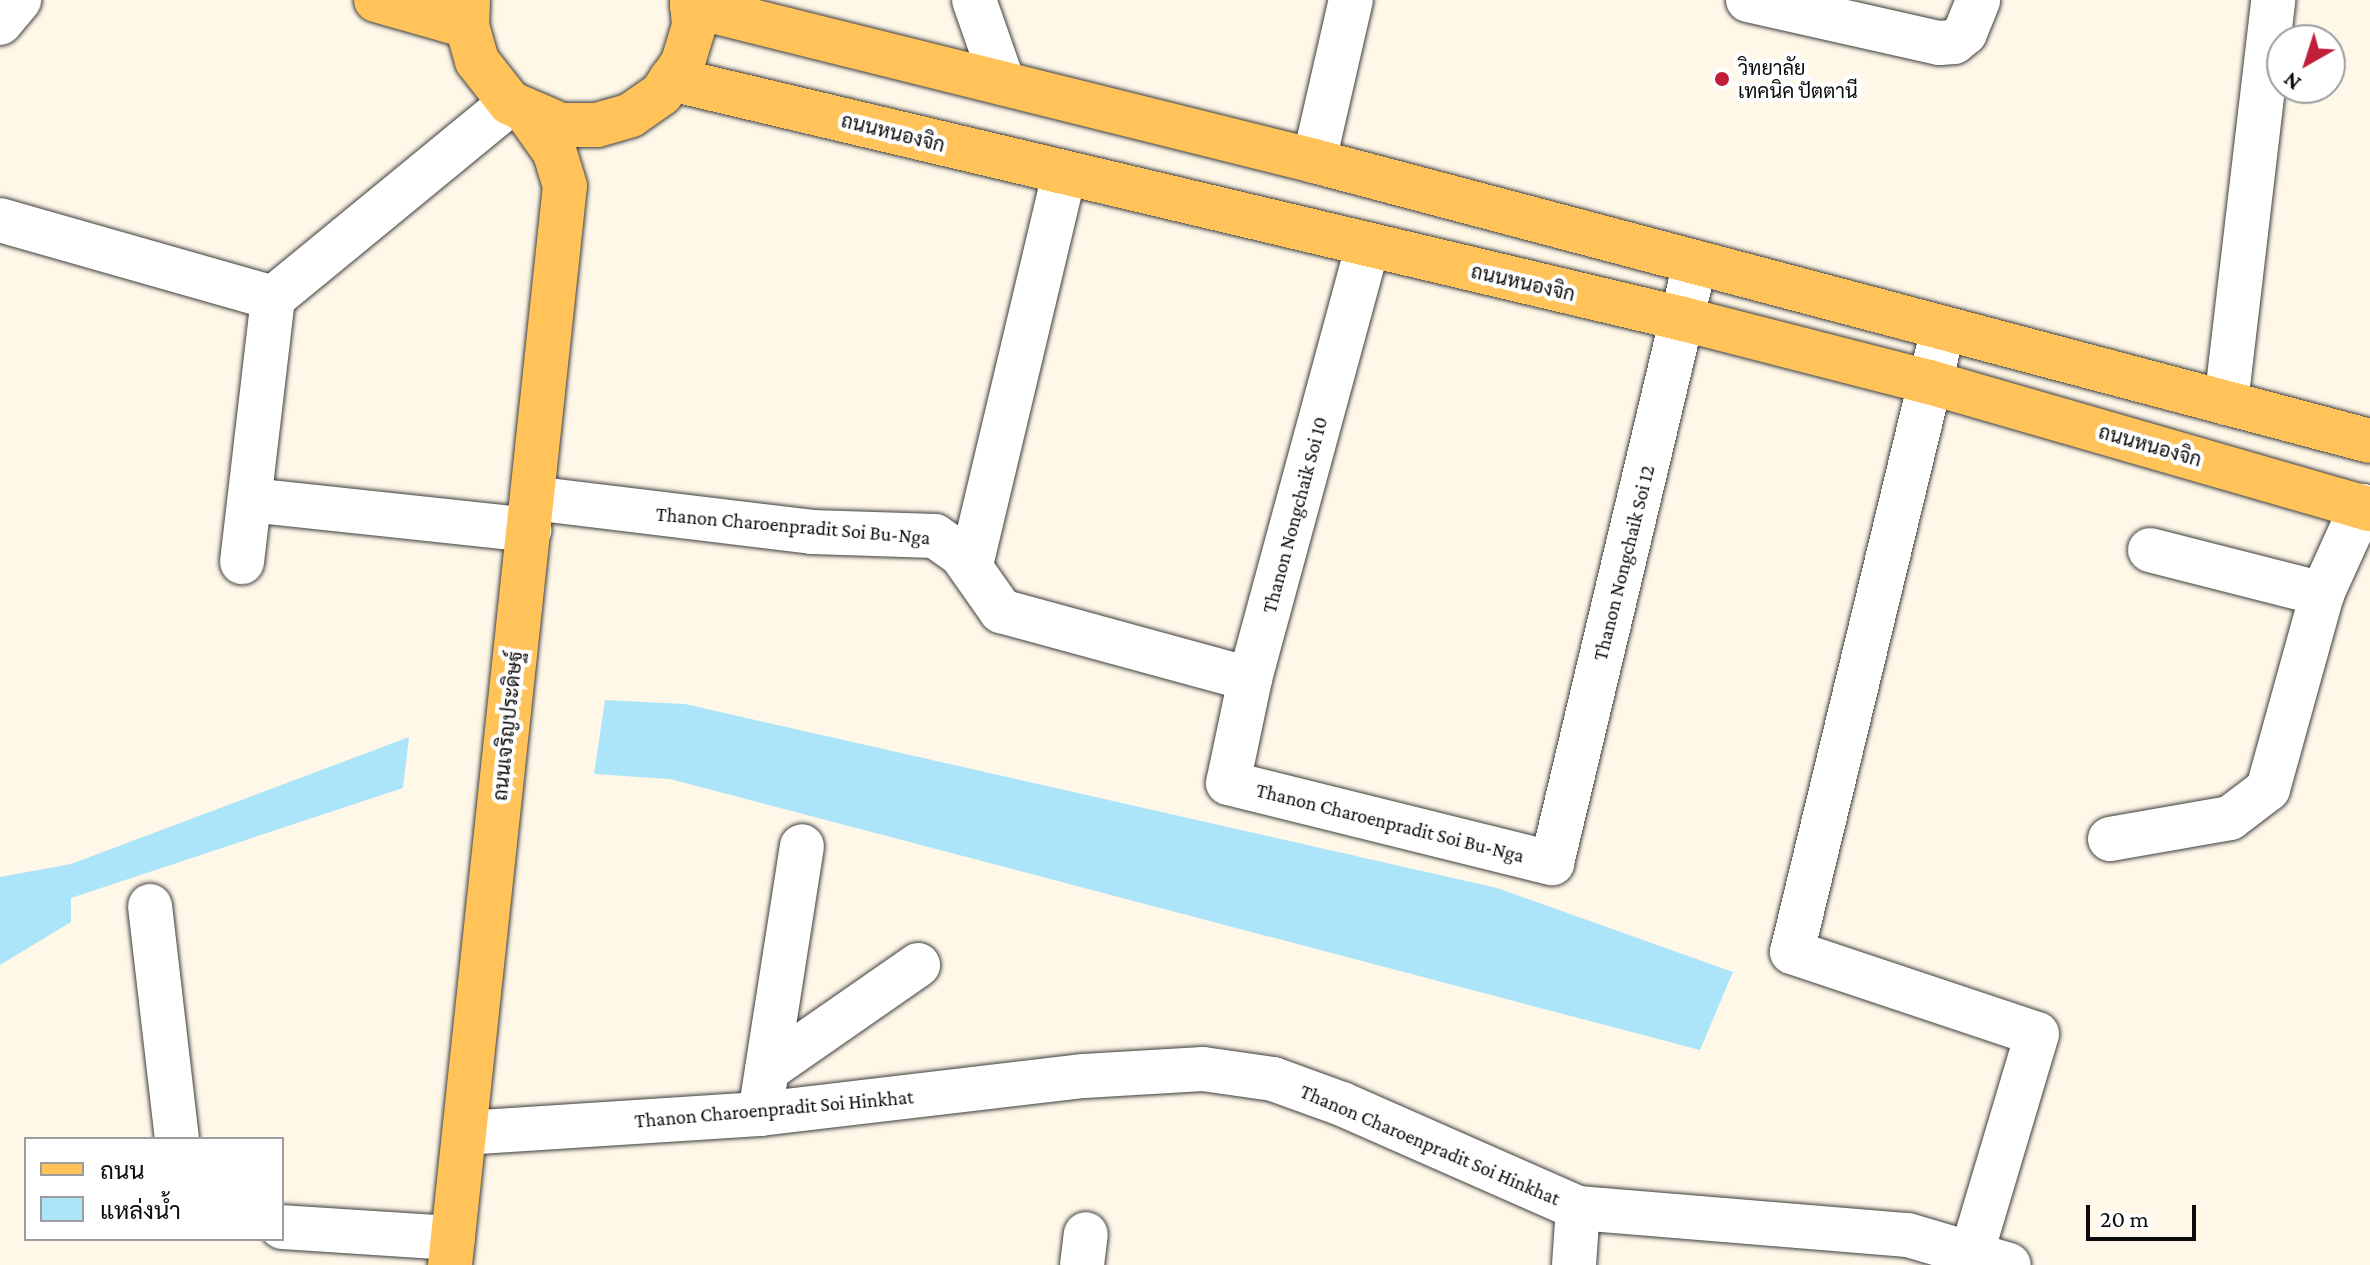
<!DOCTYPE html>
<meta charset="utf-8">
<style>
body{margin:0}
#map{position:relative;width:2370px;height:1265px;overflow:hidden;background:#fff8e9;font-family:"Crimson Pro",Sarabun,serif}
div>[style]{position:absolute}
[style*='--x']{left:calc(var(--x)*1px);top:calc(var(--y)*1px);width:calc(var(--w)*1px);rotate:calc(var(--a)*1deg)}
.water>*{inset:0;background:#ace5f9}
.roads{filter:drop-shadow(0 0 2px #3e3e3e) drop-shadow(0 0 2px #3e3e3e)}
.minor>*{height:44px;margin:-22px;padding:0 22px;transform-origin:22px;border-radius:22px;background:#fff}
.major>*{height:44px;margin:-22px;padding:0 22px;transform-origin:22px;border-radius:22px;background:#ffc35a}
.dots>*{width:22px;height:22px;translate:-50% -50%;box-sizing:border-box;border:4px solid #fff;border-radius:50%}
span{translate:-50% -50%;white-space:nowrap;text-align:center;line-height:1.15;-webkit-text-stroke:8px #fff;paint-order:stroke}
.poi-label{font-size:20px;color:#0b0b0b}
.left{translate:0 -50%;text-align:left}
.street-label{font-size:20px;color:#0b0b0b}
.legend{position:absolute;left:24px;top:1137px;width:260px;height:104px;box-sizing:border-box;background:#fff;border:2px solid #9d9d9d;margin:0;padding:10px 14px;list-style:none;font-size:24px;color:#0b0b0b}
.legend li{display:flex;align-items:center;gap:16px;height:40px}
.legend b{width:40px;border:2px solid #9d9d9d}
.north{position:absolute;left:2266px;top:24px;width:80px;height:80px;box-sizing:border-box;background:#fff;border:2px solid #9d9d9d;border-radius:50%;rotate:219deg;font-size:22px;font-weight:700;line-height:32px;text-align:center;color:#0b0b0b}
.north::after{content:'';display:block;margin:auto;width:28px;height:36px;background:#c01e39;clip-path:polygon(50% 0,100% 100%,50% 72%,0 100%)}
.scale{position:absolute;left:2086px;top:1205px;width:110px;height:36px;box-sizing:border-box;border:4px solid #0b0b0b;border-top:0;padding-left:10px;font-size:24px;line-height:28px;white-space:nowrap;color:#0b0b0b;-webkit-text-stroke:6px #fff;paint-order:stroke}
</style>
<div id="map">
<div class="water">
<i style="clip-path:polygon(605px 700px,685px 704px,1497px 888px,1733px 972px,1700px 1050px,670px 779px,594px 774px)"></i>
<i style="clip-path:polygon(409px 737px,403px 788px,71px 898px,71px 922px,0 965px,0 877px,71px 864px)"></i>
</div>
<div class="roads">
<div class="minor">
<i style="--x:974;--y:0;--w:88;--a:70.7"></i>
<i style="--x:1748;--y:0;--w:196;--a:12.7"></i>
<i style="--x:1939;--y:43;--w:15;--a:-4"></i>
<i style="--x:1954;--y:42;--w:14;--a:-39"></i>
<i style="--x:1965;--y:33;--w:35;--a:-68"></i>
<i style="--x:0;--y:23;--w:30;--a:-50"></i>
<i style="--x:1314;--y:161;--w:165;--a:-77.1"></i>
<i style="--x:0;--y:220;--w:284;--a:15.9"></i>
<i style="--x:273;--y:298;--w:266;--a:96.7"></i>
<i style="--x:1367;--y:248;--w:447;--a:105.2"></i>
<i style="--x:1250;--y:679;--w:106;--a:101.9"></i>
<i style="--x:1228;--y:783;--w:334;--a:13.9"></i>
<i style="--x:1552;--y:863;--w:617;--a:-76.59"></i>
<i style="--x:273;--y:298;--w:307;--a:-39.4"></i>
<i style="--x:1943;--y:329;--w:641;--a:103.62"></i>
<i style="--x:1792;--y:952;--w:258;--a:18.5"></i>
<i style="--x:2037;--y:1034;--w:227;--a:106.6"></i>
<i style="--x:2226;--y:403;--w:406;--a:-83.3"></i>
<i style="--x:532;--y:498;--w:282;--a:6.9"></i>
<i style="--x:812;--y:532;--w:123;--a:1.9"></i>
<i style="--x:935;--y:536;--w:32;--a:35"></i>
<i style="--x:961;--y:554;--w:70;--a:54.9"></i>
<i style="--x:1001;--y:611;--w:258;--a:15.3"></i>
<i style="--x:250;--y:500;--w:281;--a:6.1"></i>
<i style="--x:2150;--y:550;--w:178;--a:14.3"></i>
<i style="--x:971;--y:565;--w:401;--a:-76.6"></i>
<i style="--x:2110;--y:839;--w:122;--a:-9.9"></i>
<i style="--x:2230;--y:818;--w:48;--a:-37.3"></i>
<i style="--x:2268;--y:789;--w:202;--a:-74.5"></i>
<i style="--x:2322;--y:594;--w:97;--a:-65.6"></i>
<i style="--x:150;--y:906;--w:235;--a:83.4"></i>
<i style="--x:767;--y:1070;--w:184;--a:-34.8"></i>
<i style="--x:760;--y:1114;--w:271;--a:-81.1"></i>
<i style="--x:465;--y:1133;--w:296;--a:-3.7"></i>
<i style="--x:760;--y:1114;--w:326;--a:-6.7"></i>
<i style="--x:1084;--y:1076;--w:119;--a:-3.4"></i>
<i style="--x:1203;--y:1069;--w:71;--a:8.1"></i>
<i style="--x:1273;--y:1079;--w:73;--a:19.9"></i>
<i style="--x:1342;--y:1104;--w:258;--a:23.8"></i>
<i style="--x:1578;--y:1208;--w:331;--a:4.7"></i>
<i style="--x:1908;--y:1235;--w:105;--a:16.5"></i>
<i style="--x:282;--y:1227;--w:171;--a:3.7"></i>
<i style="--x:1082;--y:1265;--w:31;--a:-83"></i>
<i style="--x:1574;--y:1265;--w:57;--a:-86"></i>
</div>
<div class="major">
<i style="--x:376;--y:0;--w:95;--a:15.9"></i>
<i style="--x:468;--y:0;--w:26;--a:92"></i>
<i style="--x:467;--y:26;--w:36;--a:74"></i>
<i style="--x:477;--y:61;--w:53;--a:51.8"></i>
<i style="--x:510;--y:103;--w:56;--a:23.3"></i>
<i style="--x:561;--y:125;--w:36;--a:0"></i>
<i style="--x:597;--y:125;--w:35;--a:-16"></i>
<i style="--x:631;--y:115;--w:37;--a:-35"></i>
<i style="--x:661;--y:94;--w:39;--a:-55"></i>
<i style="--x:683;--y:62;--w:39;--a:-73"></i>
<i style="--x:694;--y:25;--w:25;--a:-95"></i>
<i style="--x:692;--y:6;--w:641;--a:13.99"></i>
<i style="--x:1314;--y:161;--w:1092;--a:14.85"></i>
<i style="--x:671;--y:79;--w:1040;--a:13.34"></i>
<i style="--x:1683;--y:319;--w:254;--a:14.4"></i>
<i style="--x:1929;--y:382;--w:459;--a:16.1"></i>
<i style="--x:450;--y:1265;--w:1085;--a:-83.92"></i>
<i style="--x:565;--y:186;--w:37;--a:-107"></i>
<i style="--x:554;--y:151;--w:47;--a:-125.4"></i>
</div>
</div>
<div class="dots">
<i style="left:1722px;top:79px;background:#c01e39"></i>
</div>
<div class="poi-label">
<span class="left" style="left:1738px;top:80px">วิทยาลัย<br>เทคนิค ปัตตานี</span>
</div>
<div class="street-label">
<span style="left:893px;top:133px;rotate:14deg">ถนนหนองจิก</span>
<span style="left:1523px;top:283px;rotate:13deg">ถนนหนองจิก</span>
<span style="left:2150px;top:446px;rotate:16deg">ถนนหนองจิก</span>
<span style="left:1295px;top:515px;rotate:-75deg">Thanon Nongchaik Soi 10</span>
<span style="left:793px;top:526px;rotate:5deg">Thanon Charoenpradit Soi Bu-Nga</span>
<span style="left:1624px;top:563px;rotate:-76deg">Thanon Nongchaik Soi 12</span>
<span style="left:508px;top:726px;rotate:-84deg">ถนนเจริญประดิษฐ์</span>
<span style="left:1390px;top:823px;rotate:14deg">Thanon Charoenpradit Soi Bu-Nga</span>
<span style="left:774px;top:1109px;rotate:-5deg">Thanon Charoenpradit Soi Hinkhat</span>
<span style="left:1430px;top:1145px;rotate:23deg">Thanon Charoenpradit Soi Hinkhat</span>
</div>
<ul class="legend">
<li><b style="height:10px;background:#ffc35a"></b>ถนน</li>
<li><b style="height:22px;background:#ace5f9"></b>แหล่งน้ำ</li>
</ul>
<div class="north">N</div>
<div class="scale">20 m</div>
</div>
